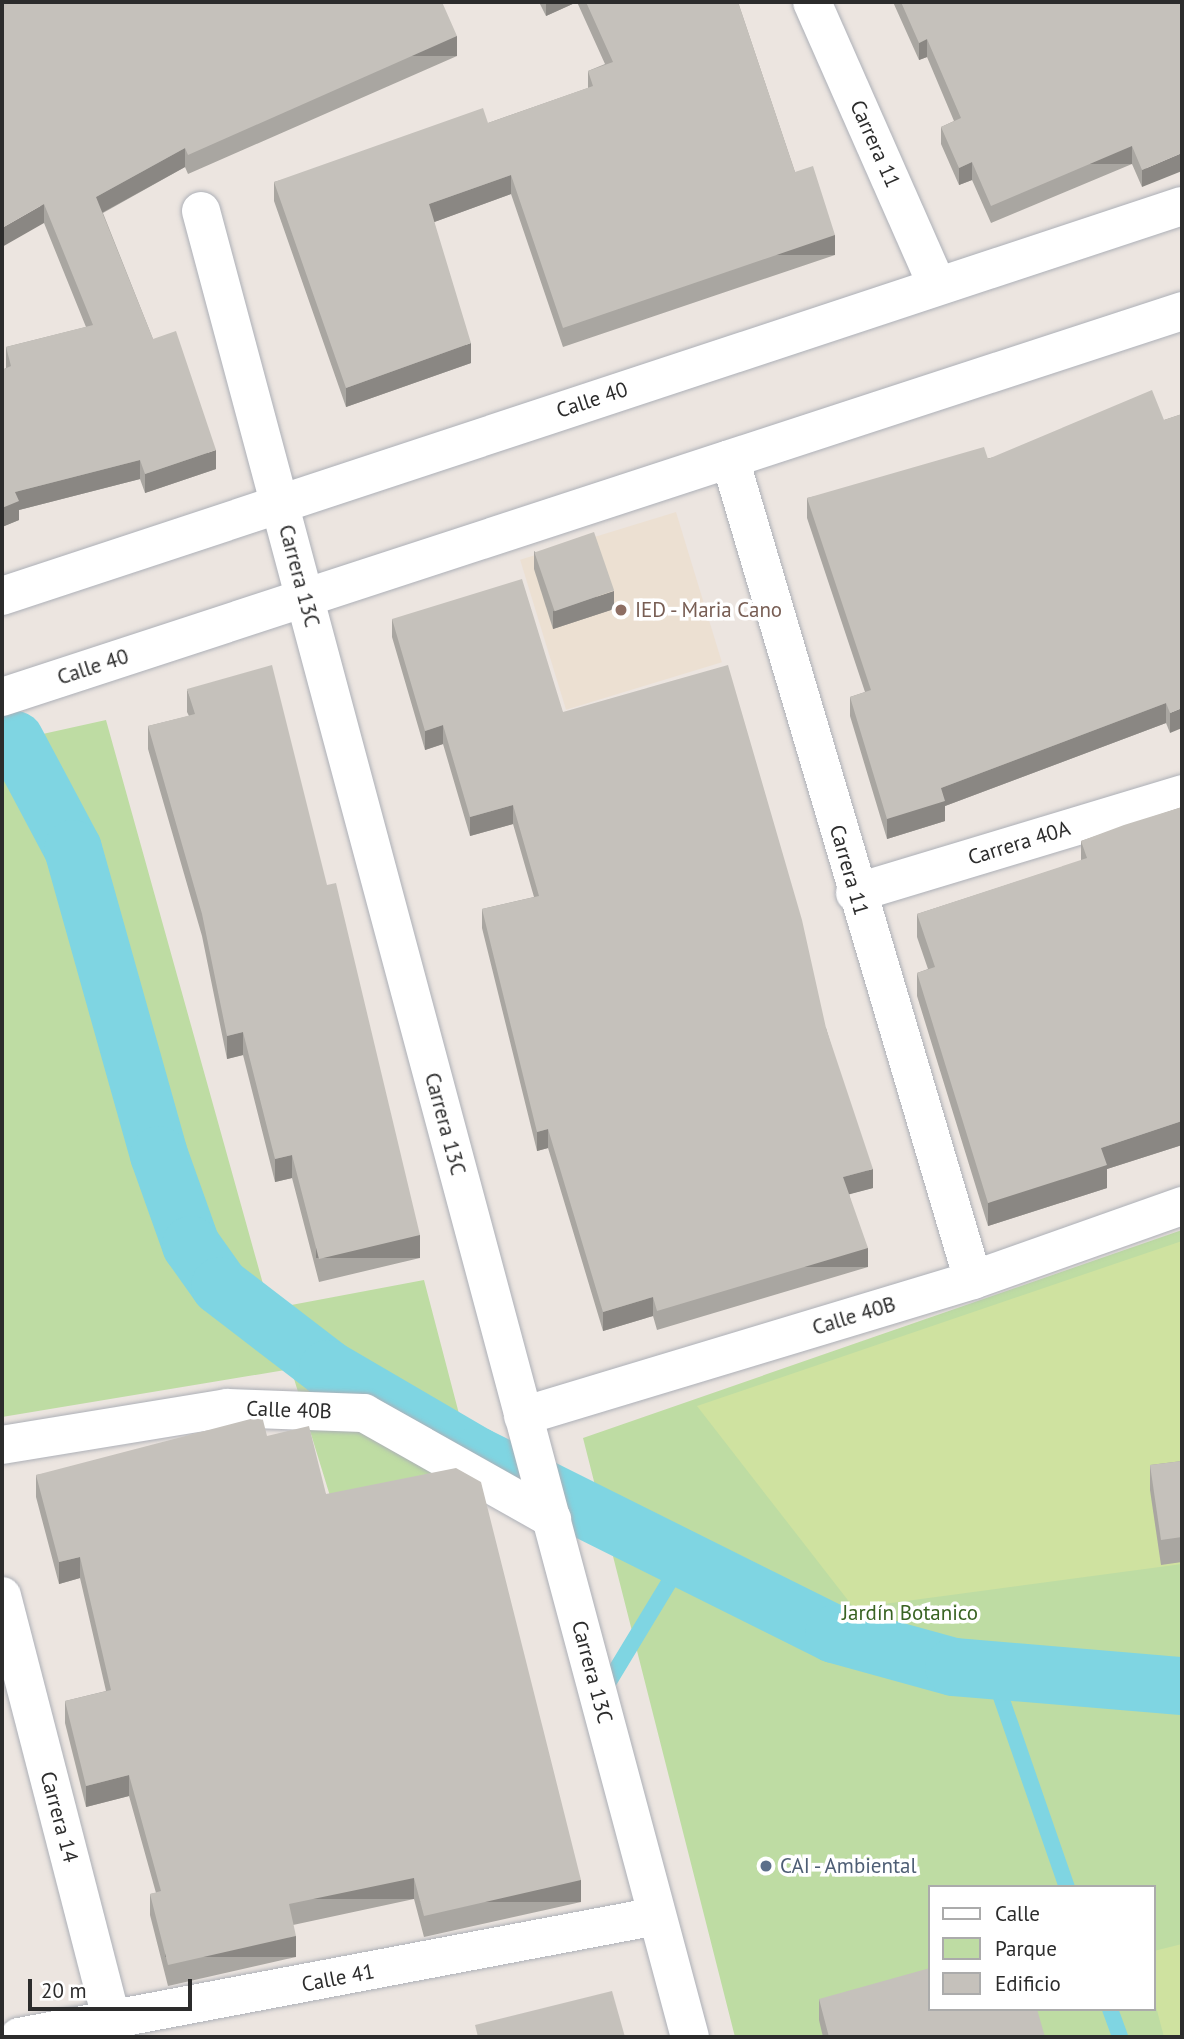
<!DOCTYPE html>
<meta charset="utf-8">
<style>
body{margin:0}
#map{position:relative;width:1184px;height:2039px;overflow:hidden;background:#ece5e0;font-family:"PT Sans",sans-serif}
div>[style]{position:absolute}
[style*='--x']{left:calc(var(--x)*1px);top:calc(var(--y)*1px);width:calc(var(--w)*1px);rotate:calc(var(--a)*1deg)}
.education>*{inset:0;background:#ece0d2;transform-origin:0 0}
.green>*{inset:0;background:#bedca3}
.pitch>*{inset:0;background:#cfe2a0}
.stream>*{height:16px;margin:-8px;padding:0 8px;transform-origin:8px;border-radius:8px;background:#7fd5e2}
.canal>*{height:58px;margin:-29px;padding:0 29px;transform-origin:29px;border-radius:29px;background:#7fd5e2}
.roads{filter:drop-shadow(0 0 2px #adb0b7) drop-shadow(0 0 2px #adb0b7)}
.pedestrian>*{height:38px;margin:-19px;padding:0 19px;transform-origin:19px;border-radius:19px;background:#fff}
.minor>*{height:38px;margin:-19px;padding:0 19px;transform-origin:19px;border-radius:19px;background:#fff}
.tertiary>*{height:38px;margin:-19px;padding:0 19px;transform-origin:19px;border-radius:19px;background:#fff}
.wall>*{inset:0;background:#a9a6a1}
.shaded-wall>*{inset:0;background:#8a8783;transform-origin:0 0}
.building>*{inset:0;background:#c5c1bb;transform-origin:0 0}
.dots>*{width:19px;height:19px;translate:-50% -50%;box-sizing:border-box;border:4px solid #fff;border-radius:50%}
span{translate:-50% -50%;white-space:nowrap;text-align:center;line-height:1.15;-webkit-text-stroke:7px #fff;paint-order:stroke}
.street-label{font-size:21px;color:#2c2c2c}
.education-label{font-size:21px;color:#785e54}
.left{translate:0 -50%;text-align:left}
.park-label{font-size:21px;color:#396323}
.service-label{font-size:21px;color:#4e5e75}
.frame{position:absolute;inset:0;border:4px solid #2c2c2c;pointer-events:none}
.legend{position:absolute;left:928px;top:1885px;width:228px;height:126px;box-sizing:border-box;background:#fff;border:2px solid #ababab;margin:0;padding:9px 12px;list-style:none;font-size:21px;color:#2c2c2c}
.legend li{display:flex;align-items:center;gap:14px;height:35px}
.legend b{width:35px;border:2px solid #ababab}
.scale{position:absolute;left:28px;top:1979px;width:164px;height:32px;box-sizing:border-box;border:4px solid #2c2c2c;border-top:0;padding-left:9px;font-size:21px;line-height:24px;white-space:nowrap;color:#2c2c2c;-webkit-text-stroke:5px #fff;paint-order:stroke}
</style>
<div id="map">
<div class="education">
<i style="left:676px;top:512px;width:157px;height:163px;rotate:73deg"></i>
</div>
<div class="green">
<i style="clip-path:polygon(106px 720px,270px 1309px,424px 1280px,475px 1475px,334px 1509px,291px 1369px,2px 1417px,2px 743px)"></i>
<i style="clip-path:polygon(evenodd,1182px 1230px,1182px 2037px,735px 2037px,583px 1438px,1182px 1230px,930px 1887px,1154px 1887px,1154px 2009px,930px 2009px,930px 1887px)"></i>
</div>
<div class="pitch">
<i style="clip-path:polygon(1182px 1241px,1182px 1564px,854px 1608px,697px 1406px)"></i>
<i style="clip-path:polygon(1182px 1944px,1182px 2037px,1164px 2037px,1154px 1999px,1154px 1951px)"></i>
</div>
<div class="stream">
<i style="--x:992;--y:1671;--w:229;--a:70.9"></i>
<i style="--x:602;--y:1693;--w:160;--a:-58.8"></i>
<i style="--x:1110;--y:2009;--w:30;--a:70"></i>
</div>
<div class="canal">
<i style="--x:15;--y:740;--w:123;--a:62"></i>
<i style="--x:73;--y:849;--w:318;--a:74.3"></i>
<i style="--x:159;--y:1155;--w:96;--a:70.4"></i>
<i style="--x:191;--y:1245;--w:50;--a:54.7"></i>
<i style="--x:220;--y:1286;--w:136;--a:37.5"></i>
<i style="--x:328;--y:1369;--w:173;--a:30.3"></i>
<i style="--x:477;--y:1456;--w:399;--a:26.5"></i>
<i style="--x:834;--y:1634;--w:124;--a:15.4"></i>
<i style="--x:954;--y:1667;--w:229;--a:4.8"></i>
</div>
<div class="roads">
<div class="pedestrian">
<i style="--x:227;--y:1408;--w:137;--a:2.1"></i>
<i style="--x:364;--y:1413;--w:216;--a:29.4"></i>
</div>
<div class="minor">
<i style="--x:812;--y:2;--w:309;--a:66.2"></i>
<i style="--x:201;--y:211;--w:1890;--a:75.01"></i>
<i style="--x:730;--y:459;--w:856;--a:73.51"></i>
<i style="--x:855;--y:893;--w:342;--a:-16.8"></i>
<i style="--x:523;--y:1416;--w:470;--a:-16.8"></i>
<i style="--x:973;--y:1280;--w:222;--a:-19.5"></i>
<i style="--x:2;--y:1445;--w:228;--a:-9.3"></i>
<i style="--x:19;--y:2037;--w:649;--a:-10.74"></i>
</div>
<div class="tertiary">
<i style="--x:2;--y:596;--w:1243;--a:-18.29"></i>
<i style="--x:2;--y:697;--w:1242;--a:-18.11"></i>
<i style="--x:2;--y:1596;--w:455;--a:75.5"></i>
</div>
</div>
<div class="wall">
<i style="clip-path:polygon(2px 2px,457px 56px,188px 174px,185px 167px,103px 213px,153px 339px,216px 469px,145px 493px,140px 479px,19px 510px,19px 520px,2px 527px,2px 370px,6px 368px,6px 347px,86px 327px,44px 223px)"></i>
<i style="clip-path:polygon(539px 2px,738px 2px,795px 172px,835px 255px,563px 347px,511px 194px,434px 222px,471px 363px,346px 407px,274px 201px,274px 182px,488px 123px,588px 88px,588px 71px,605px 64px,577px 2px,546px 16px)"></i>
<i style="clip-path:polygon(893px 2px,1182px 2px,1142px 187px,1132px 164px,991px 223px,972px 180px,959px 185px,941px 144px,941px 127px,954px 121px,927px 57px,919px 60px)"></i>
<i style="clip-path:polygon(1182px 414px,1170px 733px,1166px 723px,945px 806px,945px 821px,887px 839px,850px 716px,850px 697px,865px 692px,807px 518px,807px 498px,1164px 420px)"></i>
<i style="clip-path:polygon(534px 551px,614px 609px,553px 629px,534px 569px)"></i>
<i style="clip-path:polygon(392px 619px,563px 712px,826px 1028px,873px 1188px,849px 1194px,868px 1267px,657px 1330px,653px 1316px,603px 1331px,548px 1148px,537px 1151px,482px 928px,482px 909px,534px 897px,513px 824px,470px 836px,443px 744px,425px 750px,392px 637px)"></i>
<i style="clip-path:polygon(187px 689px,420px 1258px,319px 1282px,292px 1178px,275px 1182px,243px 1055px,227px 1059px,202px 936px,148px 749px,148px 726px,189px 716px,187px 712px)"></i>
<i style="clip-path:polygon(1182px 807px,1182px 1145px,1107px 1169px,1107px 1188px,988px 1226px,917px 996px,917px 973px,928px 969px,917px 937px,917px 914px,1081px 861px,1081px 841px)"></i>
<i style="clip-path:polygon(267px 1436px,326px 1494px,581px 1902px,424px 1937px,414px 1899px,293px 1925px,296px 1957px,168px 1986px,150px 1915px,150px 1894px,156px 1893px,129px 1796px,86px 1807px,65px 1723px,65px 1701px,106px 1691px,80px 1578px,59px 1584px,36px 1497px,36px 1475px)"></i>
<i style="clip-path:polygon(1182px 1461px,1182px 1562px,1161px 1565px,1150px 1490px,1150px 1465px)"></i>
<i style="clip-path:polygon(819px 1999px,1045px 2037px,823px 2037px,819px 2020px)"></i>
</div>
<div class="shaded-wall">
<i style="clip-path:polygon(546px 2px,577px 2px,546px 16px)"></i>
<i style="left:457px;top:36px;width:20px;height:294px;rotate:90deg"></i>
<i style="clip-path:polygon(927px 39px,927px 57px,919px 60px,919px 43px)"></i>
<i style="left:1132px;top:146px;width:18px;height:153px;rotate:90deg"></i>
<i style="clip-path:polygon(185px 148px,185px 167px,96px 216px,96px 197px)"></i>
<i style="clip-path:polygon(1182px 153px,1182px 171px,1142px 187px,1142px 170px)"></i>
<i style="clip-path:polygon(972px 162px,972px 180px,959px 185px,959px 168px)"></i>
<i style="clip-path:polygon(511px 175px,511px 194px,429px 224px,429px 204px)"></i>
<i style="clip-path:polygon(44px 204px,44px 223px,2px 247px,2px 228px)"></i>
<i style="left:835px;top:235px;width:20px;height:287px;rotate:90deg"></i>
<i style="clip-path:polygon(471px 343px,471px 363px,346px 407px,346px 388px)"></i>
<i style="clip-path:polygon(216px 450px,216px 469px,145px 493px,145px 474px)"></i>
<i style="clip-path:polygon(140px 460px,140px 479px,19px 510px,19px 520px,2px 527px,2px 508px,15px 492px)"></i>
<i style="clip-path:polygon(614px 591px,614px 609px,553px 629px,553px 611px)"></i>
<i style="clip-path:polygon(1166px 703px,1166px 723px,945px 806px,945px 821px,887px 839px,887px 819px,941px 788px)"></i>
<i style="clip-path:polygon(1182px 708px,1182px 728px,1170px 733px,1170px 713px)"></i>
<i style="clip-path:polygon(443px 725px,443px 744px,425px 750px,425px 731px)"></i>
<i style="clip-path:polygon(513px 805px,513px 824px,470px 836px,470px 817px)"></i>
<i style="clip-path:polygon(243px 1032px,243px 1055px,227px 1059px,227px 1036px)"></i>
<i style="clip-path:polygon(1182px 1121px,1182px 1145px,1107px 1169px,1107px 1188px,988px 1226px,988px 1203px,1101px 1148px)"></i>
<i style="clip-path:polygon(548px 1129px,548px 1148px,537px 1151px,537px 1132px)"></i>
<i style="clip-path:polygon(292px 1155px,292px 1178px,275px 1182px,275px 1159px)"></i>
<i style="clip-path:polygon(873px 1169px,873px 1188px,843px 1196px,843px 1177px)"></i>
<i style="left:420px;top:1235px;width:23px;height:104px;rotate:90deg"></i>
<i style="left:868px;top:1248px;width:19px;height:220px;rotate:90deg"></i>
<i style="clip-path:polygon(653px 1297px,653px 1316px,603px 1331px,603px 1312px)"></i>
<i style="clip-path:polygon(80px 1557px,80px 1578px,59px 1584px,59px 1562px)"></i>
<i style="clip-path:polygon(129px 1775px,129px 1796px,86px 1807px,86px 1786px)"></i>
<i style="left:414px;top:1878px;width:21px;height:128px;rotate:90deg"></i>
<i style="left:581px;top:1880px;width:22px;height:161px;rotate:90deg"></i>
<i style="left:296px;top:1936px;width:21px;height:131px;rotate:90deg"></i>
</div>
<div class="building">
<i style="clip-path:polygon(2px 2px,442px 2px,457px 36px,188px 155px,185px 148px,96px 197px,153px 339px,176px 331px,216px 450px,145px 474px,140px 460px,15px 492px,19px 501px,2px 508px,2px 370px,11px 366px,6px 347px,93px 325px,44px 204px,2px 228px)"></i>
<i style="clip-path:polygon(586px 2px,738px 2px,795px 172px,813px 166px,835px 235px,563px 328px,511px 175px,429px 204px,471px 343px,346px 388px,274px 182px,483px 108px,488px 123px,593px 86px,588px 71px,613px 62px)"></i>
<i style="clip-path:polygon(901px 2px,1182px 2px,1182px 153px,1142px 170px,1132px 146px,991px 206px,972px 162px,959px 168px,941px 127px,961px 118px,927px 39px,919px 43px)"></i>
<i style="clip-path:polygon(1152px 390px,1164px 420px,1182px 414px,1182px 708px,1170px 713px,1166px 703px,941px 788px,945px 801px,887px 819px,850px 697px,871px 690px,807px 498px,984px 447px,988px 459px)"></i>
<i style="left:594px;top:532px;width:62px;height:63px;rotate:71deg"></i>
<i style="clip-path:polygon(522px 579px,563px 712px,728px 665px,802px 920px,826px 1028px,873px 1169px,843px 1177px,868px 1248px,657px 1311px,653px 1297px,603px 1312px,548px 1129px,537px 1132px,482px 909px,539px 896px,513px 805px,470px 817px,443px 725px,425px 731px,392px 619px)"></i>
<i style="clip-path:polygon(272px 665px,327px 885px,336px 883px,420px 1235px,319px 1259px,292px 1155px,275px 1159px,243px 1032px,227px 1036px,202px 914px,148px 726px,195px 714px,187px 689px)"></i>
<i style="clip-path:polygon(1182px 807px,1182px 1121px,1101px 1148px,1107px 1165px,988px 1203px,917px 973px,935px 967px,917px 914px,1087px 858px,1081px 841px,1124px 825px)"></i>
<i style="clip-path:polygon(262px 1416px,267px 1436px,309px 1426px,326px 1494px,456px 1468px,481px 1482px,581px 1880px,424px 1916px,414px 1878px,289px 1904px,296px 1936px,168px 1965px,150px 1894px,161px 1891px,129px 1775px,86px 1786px,65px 1701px,111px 1690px,80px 1557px,59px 1562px,36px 1475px)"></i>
<i style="clip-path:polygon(1182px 1461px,1182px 1537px,1161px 1540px,1150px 1465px)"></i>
<i style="clip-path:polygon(930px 1968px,930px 2009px,1037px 2009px,1045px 2037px,829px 2037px,819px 1999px)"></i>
<i style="clip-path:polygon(612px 1991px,625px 2037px,478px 2037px,475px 2025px)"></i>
</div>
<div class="dots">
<i style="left:621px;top:610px;background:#8d6e63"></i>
<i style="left:766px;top:1866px;background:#5c6f8a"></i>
</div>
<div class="street-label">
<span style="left:875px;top:144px;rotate:66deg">Carrera 11</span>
<span style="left:592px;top:400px;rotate:-18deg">Calle 40</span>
<span style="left:299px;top:576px;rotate:75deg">Carrera 13C</span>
<span style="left:93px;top:667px;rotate:-18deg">Calle 40</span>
<span style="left:1019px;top:843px;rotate:-17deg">Carrera 40A</span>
<span style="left:849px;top:870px;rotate:74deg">Carrera 11</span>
<span style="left:445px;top:1124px;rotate:75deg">Carrera 13C</span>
<span style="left:854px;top:1316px;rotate:-17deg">Calle 40B</span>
<span style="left:289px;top:1410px;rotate:2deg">Calle 40B</span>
<span style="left:592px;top:1672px;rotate:75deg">Carrera 13C</span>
<span style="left:59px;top:1817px;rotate:75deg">Carrera 14</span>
<span style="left:338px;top:1978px;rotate:-11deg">Calle 41</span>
</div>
<div class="education-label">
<span class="left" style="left:635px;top:610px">IED - Maria Cano</span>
</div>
<div class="park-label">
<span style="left:910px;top:1613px">Jardín Botanico</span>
</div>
<div class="service-label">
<span class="left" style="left:780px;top:1866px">CAI - Ambiental</span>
</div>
<div class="frame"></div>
<ul class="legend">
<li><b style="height:9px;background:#fff"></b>Calle</li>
<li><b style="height:19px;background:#bedca3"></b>Parque</li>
<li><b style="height:19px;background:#c5c1bb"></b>Edificio</li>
</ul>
<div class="scale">20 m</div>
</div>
